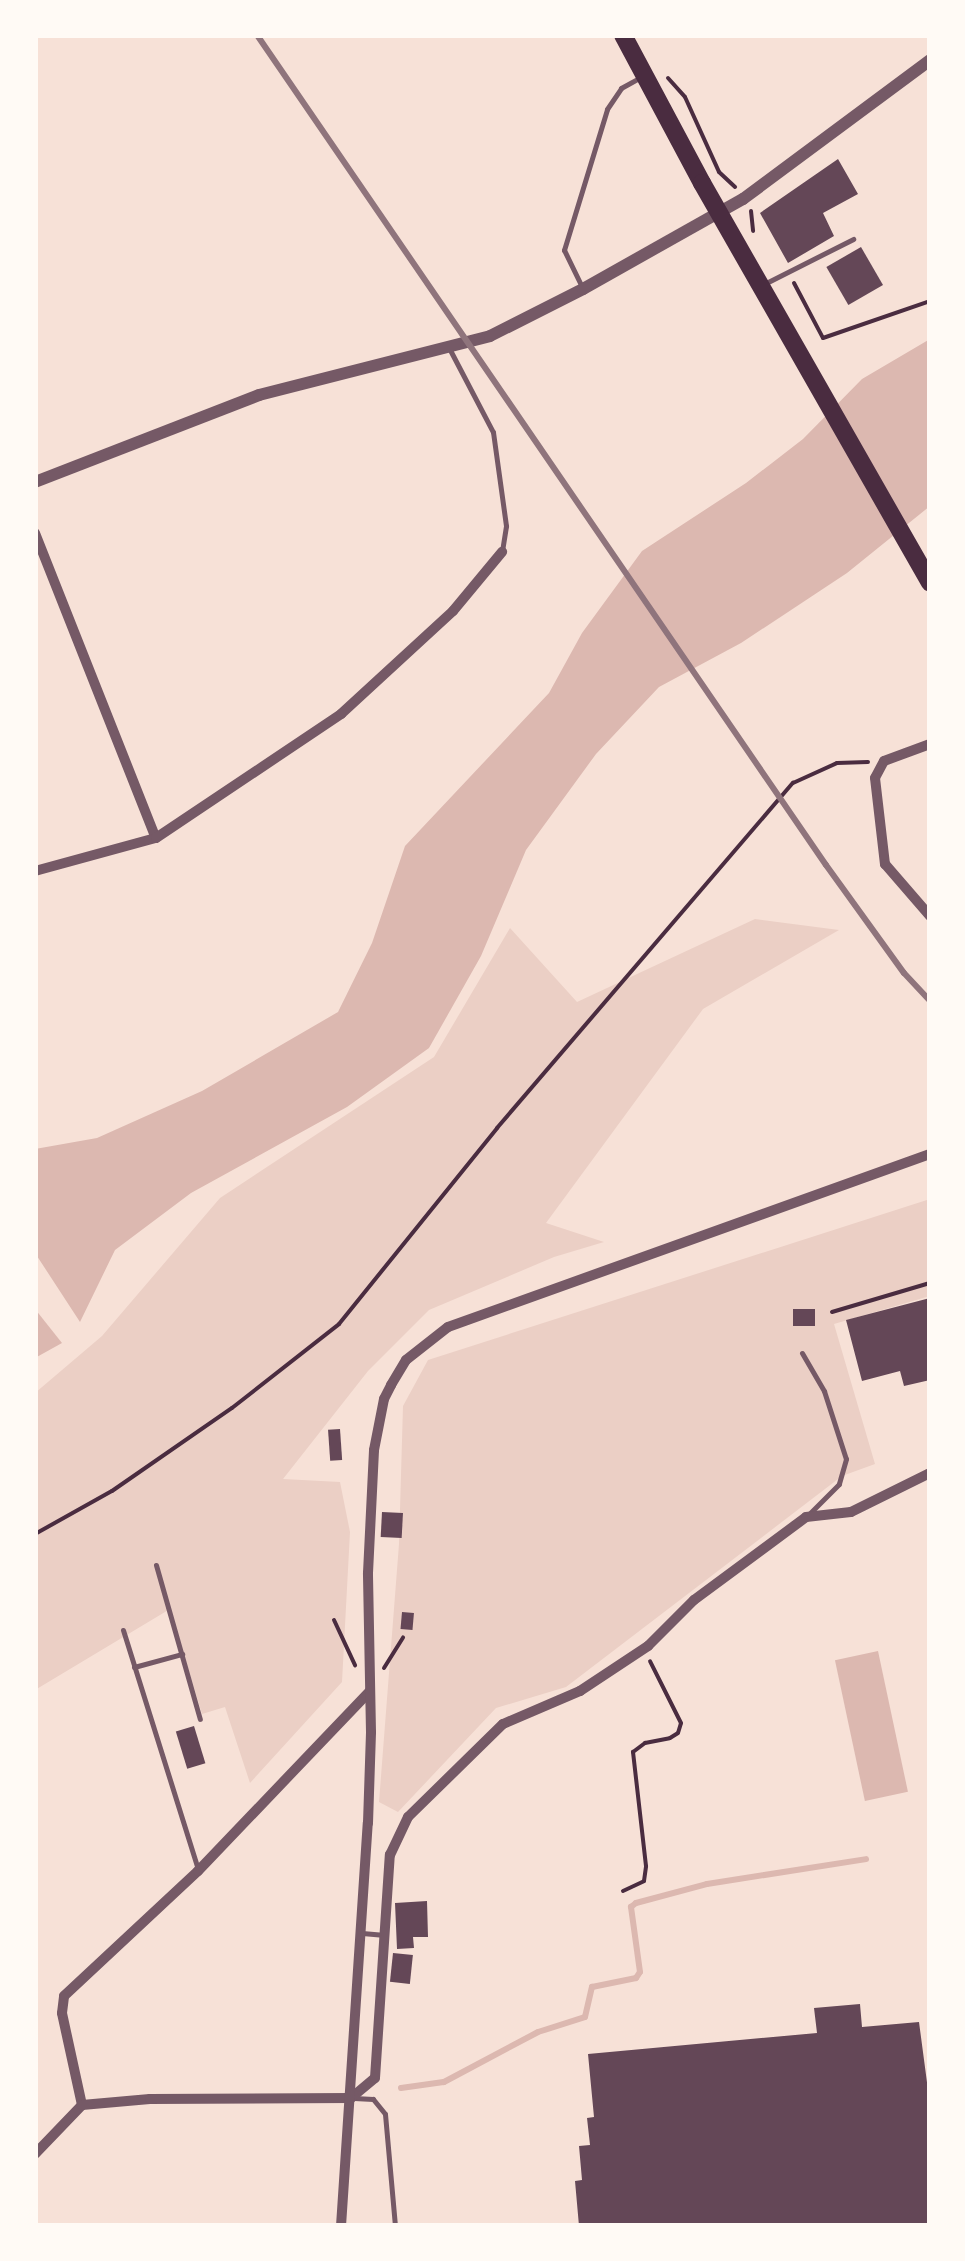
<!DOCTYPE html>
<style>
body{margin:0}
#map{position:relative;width:965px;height:2261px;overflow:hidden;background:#f7e1d7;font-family:Poppins,sans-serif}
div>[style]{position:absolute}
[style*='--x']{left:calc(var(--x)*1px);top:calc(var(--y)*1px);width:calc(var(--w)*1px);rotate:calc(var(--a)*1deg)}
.green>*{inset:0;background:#ebcfc5}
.water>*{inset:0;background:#dcb8b0;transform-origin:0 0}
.stream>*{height:6px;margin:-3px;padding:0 3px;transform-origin:3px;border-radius:3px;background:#dcb8b0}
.building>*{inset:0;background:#644757;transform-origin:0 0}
.path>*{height:4px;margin:-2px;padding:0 2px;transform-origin:2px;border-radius:2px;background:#4a2c40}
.service>*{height:5px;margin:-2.5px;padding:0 2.5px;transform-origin:2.5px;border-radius:2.5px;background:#755966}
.minor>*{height:10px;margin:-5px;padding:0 5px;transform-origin:5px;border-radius:5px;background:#755966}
.tertiary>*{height:12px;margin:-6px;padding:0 6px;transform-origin:6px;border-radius:6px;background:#755966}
.trunk>*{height:18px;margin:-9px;padding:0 9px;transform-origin:9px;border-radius:9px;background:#4a2c40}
.rail>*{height:6px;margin:-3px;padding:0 3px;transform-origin:3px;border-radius:3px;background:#8f747c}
span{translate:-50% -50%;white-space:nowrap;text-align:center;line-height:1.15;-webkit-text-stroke:8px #fffaf5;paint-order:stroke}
.frame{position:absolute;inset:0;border:38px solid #fffaf5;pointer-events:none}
</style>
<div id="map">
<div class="green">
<i style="clip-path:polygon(755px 919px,839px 930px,703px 1009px,546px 1223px,604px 1242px,554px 1257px,429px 1310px,368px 1371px,283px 1479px,340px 1482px,350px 1532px,342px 1682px,250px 1783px,225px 1707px,202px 1714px,170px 1609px,35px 1690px,35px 1393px,102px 1336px,220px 1198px,434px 1057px,510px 928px,577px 1002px)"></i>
<i style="clip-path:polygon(930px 1199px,930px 1296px,834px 1324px,875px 1464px,842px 1476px,566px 1687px,496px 1708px,398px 1812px,379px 1802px,399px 1544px,403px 1406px,428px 1360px)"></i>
</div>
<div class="water">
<i style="clip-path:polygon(930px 339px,930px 506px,847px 573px,741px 643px,659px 687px,596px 754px,526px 850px,481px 956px,429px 1048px,347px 1107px,191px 1193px,115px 1250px,80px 1322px,35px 1253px,35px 1149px,97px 1138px,202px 1091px,338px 1012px,372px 943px,405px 846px,549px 693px,582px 633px,642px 551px,746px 483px,803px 439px,862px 379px)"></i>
<i style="clip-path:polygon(35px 1309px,62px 1343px,35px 1358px)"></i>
<i style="left:878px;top:1651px;width:144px;height:44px;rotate:78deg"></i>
</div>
<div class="stream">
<i style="--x:401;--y:2088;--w:43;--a:-7.9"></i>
<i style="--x:444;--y:2082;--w:106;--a:-28"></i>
<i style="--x:538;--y:2032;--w:49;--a:-17.7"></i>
<i style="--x:585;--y:2017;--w:31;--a:-77"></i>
<i style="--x:592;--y:1987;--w:45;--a:-11.6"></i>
<i style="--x:636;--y:1978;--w:7;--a:-56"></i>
<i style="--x:640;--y:1972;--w:66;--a:-97.9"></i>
<i style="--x:631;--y:1907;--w:6;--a:-39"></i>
<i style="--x:636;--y:1903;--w:73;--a:-15"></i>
<i style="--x:707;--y:1884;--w:161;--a:-8.9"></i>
</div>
<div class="building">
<i style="clip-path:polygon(838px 159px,858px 194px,823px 213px,834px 236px,788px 263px,760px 213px)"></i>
<i style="left:861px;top:247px;width:44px;height:40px;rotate:60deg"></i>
<i style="clip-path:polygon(930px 1298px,930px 1380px,904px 1386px,900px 1371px,862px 1381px,846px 1320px)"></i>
<i style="left:815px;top:1309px;width:17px;height:22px;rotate:90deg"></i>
<i style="left:340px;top:1429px;width:31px;height:12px;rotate:86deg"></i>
<i style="left:382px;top:1512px;width:21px;height:25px;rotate:3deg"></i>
<i style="left:402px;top:1612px;width:12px;height:17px;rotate:5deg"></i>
<i style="left:194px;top:1726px;width:39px;height:19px;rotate:73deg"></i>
<i style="clip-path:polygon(427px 1901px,428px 1937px,413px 1937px,414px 1948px,397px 1949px,395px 1903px)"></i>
<i style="left:393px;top:1953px;width:20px;height:29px;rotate:6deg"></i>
<i style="clip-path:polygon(860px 2004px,862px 2027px,919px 2022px,930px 2105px,930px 2226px,579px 2226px,575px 2181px,582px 2180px,579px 2146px,590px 2145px,587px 2118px,594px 2117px,588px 2054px,817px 2033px,814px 2008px)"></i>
</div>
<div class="path">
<i style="--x:668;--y:78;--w:25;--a:48"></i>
<i style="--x:685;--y:97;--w:82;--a:65.6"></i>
<i style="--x:719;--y:172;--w:22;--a:43"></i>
<i style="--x:751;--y:211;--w:20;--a:84"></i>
<i style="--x:794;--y:283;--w:62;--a:62.2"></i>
<i style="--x:823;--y:338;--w:113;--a:-19.1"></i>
<i style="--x:832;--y:1312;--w:102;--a:-16.5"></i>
<i style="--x:35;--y:1534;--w:88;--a:-29.2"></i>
<i style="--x:112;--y:1491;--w:146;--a:-34.7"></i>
<i style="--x:232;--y:1408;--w:136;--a:-38.1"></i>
<i style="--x:339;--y:1324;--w:252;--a:-51.1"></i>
<i style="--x:497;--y:1128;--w:455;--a:-49.4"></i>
<i style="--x:793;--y:783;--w:48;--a:-24.4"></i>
<i style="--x:837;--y:763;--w:31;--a:-2"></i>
<i style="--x:334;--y:1620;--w:50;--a:65"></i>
<i style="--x:384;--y:1668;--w:36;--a:-58"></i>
<i style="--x:623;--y:1891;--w:23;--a:-25"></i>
<i style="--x:644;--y:1881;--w:15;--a:-82"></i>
<i style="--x:646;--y:1866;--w:115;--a:-96.5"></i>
<i style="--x:633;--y:1752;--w:15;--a:-37"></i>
<i style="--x:645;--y:1743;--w:25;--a:-11"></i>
<i style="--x:670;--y:1738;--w:9;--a:-32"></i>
<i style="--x:678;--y:1733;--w:10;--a:-73"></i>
<i style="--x:681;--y:1723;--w:69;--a:-116.6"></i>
</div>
<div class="service">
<i style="--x:764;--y:284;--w:100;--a:-26.8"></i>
<i style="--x:582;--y:287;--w:41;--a:-115.9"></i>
<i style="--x:564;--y:250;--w:147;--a:-73"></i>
<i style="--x:607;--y:109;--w:25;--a:-56"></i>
<i style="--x:621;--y:88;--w:21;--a:-29"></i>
<i style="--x:449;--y:348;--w:95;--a:62.4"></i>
<i style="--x:493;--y:432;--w:95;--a:82.1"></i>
<i style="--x:506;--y:526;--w:26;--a:99"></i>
<i style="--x:802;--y:1353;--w:44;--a:59.9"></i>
<i style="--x:824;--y:1391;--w:71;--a:72.1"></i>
<i style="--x:846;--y:1459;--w:26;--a:106"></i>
<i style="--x:839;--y:1484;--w:41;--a:135"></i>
<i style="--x:156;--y:1565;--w:160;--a:74.1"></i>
<i style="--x:123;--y:1630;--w:251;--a:72.6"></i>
<i style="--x:134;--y:1667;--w:50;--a:-15.2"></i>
<i style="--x:362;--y:1933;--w:23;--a:5"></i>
<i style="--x:354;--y:2098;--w:19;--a:3"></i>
<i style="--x:373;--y:2099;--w:19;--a:51"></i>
<i style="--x:385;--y:2114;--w:112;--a:84.9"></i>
</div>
<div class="minor">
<i style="--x:35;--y:533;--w:328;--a:68.4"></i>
<i style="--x:930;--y:744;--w:49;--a:159.7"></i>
<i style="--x:884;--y:761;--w:19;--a:118"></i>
<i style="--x:875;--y:778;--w:87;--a:83.4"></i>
<i style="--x:885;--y:864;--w:69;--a:49.1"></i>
<i style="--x:35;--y:871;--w:125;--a:-15.3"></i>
<i style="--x:156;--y:838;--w:223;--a:-33.8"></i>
<i style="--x:341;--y:714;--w:152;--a:-42.6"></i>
<i style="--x:453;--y:611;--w:77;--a:-50.3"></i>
<i style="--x:82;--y:2105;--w:94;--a:-102.3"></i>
<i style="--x:62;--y:2013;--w:17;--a:-83"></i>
<i style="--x:64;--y:1996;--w:183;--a:-43"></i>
<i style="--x:198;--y:1871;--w:249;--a:-46.3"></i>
<i style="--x:35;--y:2154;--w:68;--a:-46.2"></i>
<i style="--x:82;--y:2105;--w:68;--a:-5"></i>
<i style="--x:150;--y:2099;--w:201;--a:-0.3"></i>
<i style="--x:351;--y:2098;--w:31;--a:-40"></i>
<i style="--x:375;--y:2078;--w:224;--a:-86.2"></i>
<i style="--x:390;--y:1855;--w:42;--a:-64.7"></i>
<i style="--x:408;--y:1817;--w:133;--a:-44.4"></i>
<i style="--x:503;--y:1724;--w:84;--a:-23.2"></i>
<i style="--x:580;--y:1691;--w:82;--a:-33.5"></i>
<i style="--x:648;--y:1646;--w:65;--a:-45"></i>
<i style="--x:694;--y:1600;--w:139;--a:-36.5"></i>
<i style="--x:806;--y:1517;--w:45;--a:-6.3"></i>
<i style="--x:851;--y:1512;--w:88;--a:-26.3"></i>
<i style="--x:341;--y:2226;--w:404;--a:-86.2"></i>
<i style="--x:368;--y:1823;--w:91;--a:-88.1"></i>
<i style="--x:371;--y:1732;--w:159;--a:-91.1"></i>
<i style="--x:368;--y:1573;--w:123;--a:-87.2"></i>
<i style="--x:374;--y:1450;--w:52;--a:-78.9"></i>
<i style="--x:384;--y:1399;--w:16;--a:-63"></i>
<i style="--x:391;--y:1385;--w:29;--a:-59"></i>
<i style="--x:406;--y:1360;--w:53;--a:-38.2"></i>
<i style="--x:448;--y:1327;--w:512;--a:-19.74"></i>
</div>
<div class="tertiary">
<i style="--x:35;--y:482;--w:240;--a:-21.2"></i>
<i style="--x:259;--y:395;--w:238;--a:-14.3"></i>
<i style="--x:490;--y:336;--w:104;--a:-26.8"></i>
<i style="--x:583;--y:289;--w:184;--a:-29.4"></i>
<i style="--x:743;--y:199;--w:233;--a:-36.6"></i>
</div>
<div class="trunk">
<i style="--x:623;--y:35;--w:168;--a:61.9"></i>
<i style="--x:702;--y:183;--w:460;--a:60.3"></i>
</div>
<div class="rail">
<i style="--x:257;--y:35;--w:1006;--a:55.57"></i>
<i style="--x:826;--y:865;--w:133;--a:54.2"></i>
<i style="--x:904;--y:973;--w:38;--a:47"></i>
</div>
<div class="frame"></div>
</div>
